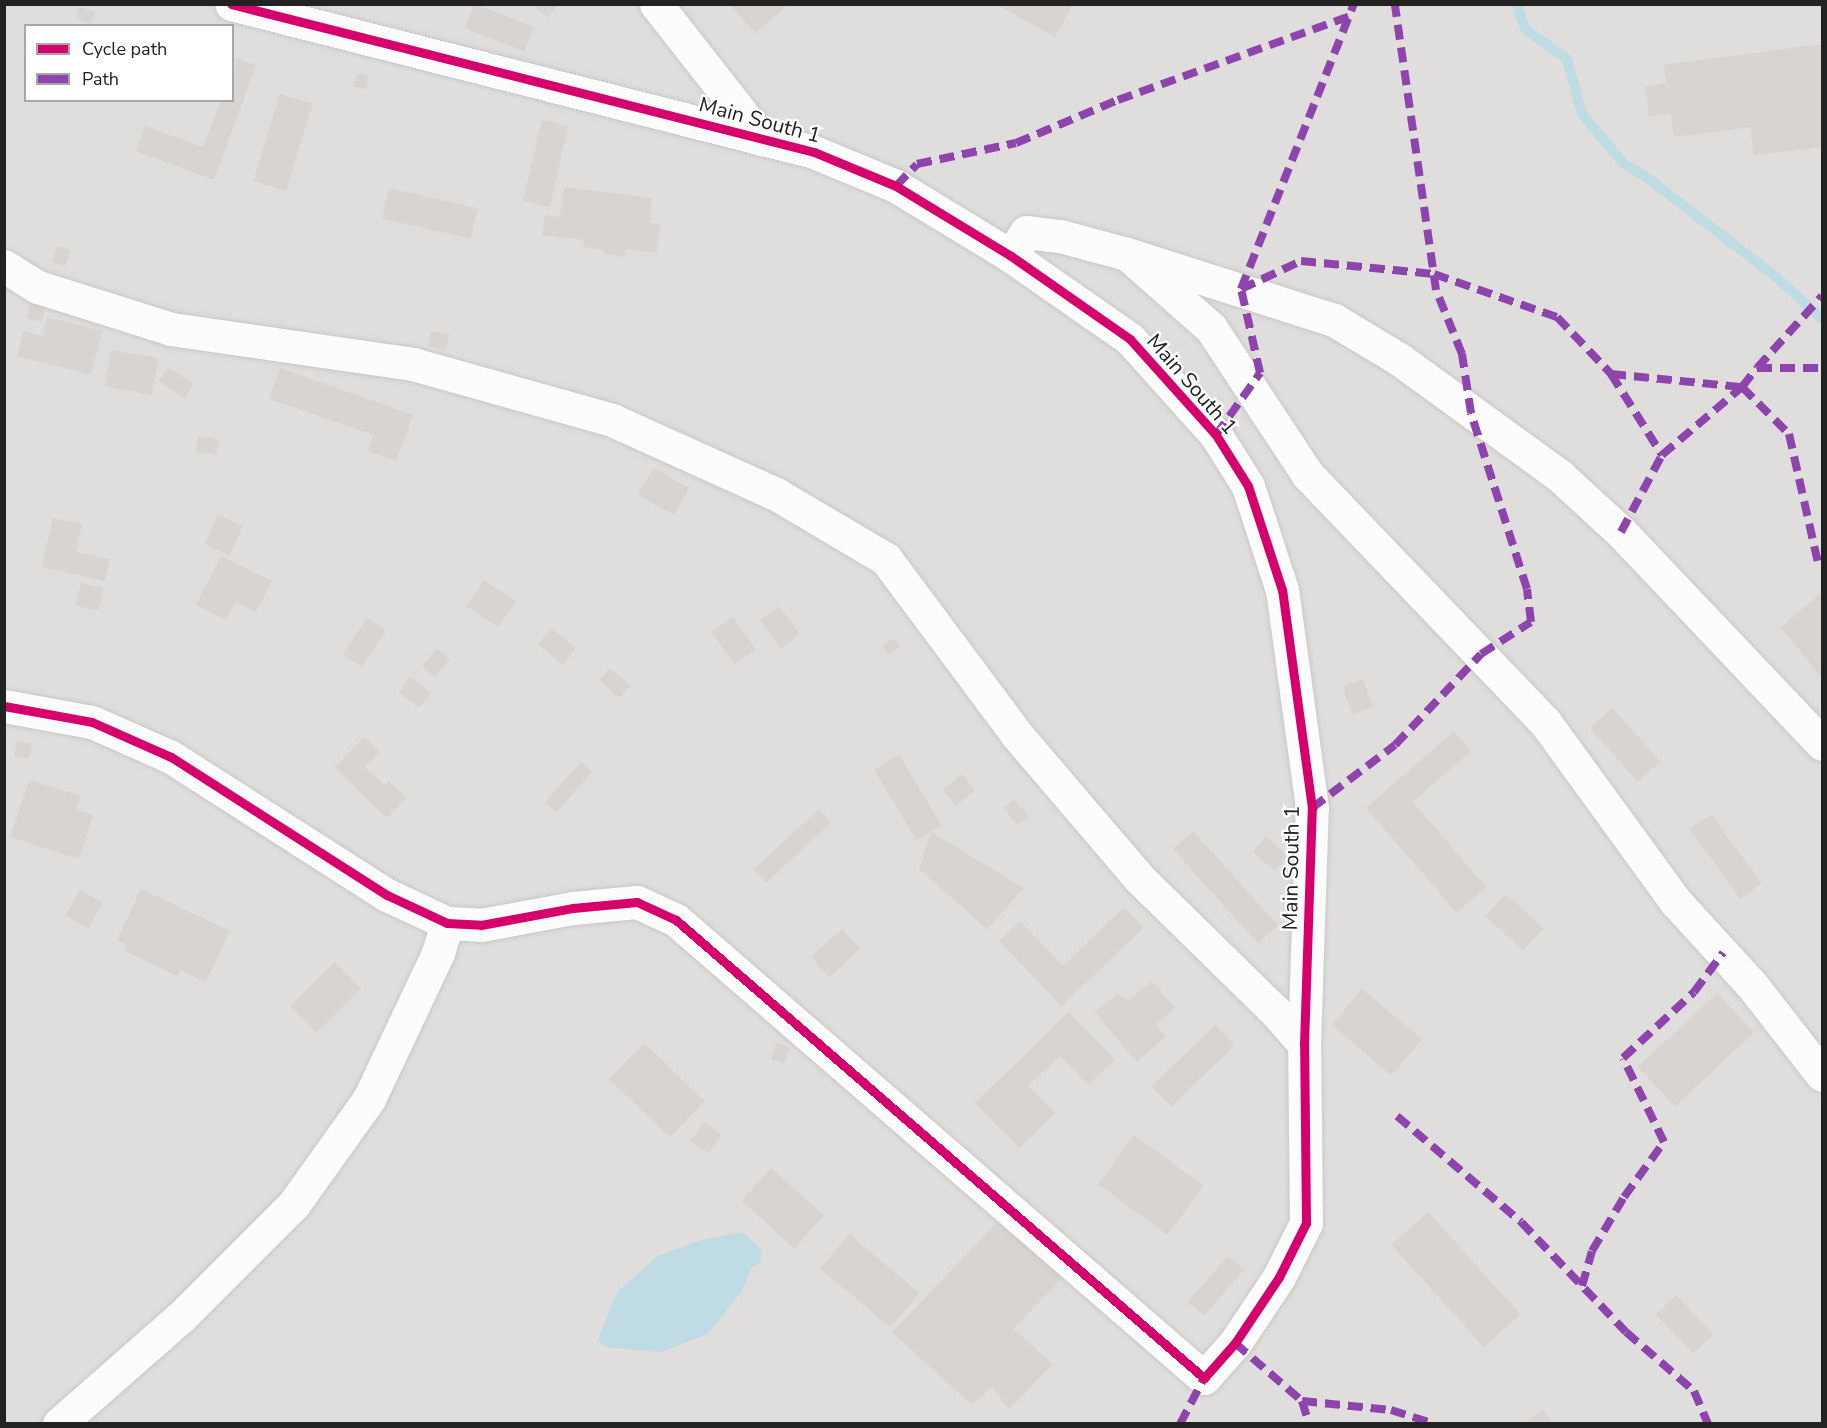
<!DOCTYPE html>
<style>
body{margin:0}
#map{position:relative;width:1827px;height:1428px;overflow:hidden;background:#f0eeeb;font-family:"Nunito Sans",sans-serif}
div>[style]{position:absolute}
[style*='--x']{left:calc(var(--x)*1px);top:calc(var(--y)*1px);width:calc(var(--w)*1px);rotate:calc(var(--a)*1deg)}
.residential>*{inset:0;background:#dfdedc}
.water>*{inset:0;background:#bfdbe3}
.stream>*{height:10px;margin:-5px;padding:0 5px;transform-origin:5px;border-radius:5px;background:#bfdbe3}
.building>*{inset:0;background:#d7d4d2;transform-origin:0 0}
.roads{filter:drop-shadow(0 0 2px #c9c8c7) drop-shadow(0 0 2px #c9c8c7)}
.minor>*{height:33px;margin:-16.5px;padding:0 16.5px;transform-origin:16.5px;border-radius:16.5px;background:#fdfcfc}
.quiet>*{height:8px;margin-top:-4px;transform-origin:0;background:repeating-linear-gradient(90deg,#8e44ad 0 15px,transparent 0 23px)}
.cycleway>*{height:9px;margin:-4.5px;padding:0 4.5px;transform-origin:4.5px;border-radius:4.5px;background:#d6006c}
span{translate:-50% -50%;white-space:nowrap;text-align:center;line-height:1.15;-webkit-text-stroke:4.5px #fff;paint-order:stroke}
.street-label{font-size:21px;color:#222}
.frame{position:absolute;inset:0;border:6px solid #222;pointer-events:none}
.legend{position:absolute;left:24px;top:24px;width:210px;height:78px;box-sizing:border-box;background:#fff;border:2px solid #a7a7a7;margin:0;padding:8px 10px;list-style:none;font-size:18px;color:#222}
.legend li{display:flex;align-items:center;gap:12px;height:30px}
.legend b{width:30px;border:2px solid #a7a7a7}
</style>
<div id="map">
<div class="residential">
<i style="clip-path:polygon(evenodd,5px 5px,1822px 5px,1822px 1423px,5px 1423px,5px 5px,26px 26px,232px 26px,232px 100px,26px 100px,26px 26px)"></i>
</div>
<div class="water">
<i style="clip-path:polygon(742px 1232px,762px 1250px,761px 1262px,752px 1267px,742px 1291px,708px 1334px,661px 1352px,605px 1347px,598px 1340px,617px 1292px,658px 1256px,701px 1240px)"></i>
</div>
<div class="stream">
<i style="--x:1517;--y:4;--w:26;--a:72"></i>
<i style="--x:1525;--y:29;--w:52;--a:35.5"></i>
<i style="--x:1567;--y:59;--w:57;--a:74.7"></i>
<i style="--x:1582;--y:114;--w:64;--a:50.1"></i>
<i style="--x:1623;--y:163;--w:26;--a:31"></i>
<i style="--x:1645;--y:176;--w:164;--a:37.6"></i>
<i style="--x:1775;--y:276;--w:64;--a:42.5"></i>
</div>
<div class="building">
<i style="left:474px;top:4px;width:64px;height:26px;rotate:21deg"></i>
<i style="clip-path:polygon(532px 4px,558px 4px,548px 18px)"></i>
<i style="clip-path:polygon(729px 4px,782px 4px,785px 7px,755px 33px)"></i>
<i style="clip-path:polygon(996px 4px,1073px 4px,1055px 37px)"></i>
<i style="left:80px;top:7px;width:16px;height:13px;rotate:18deg"></i>
<i style="clip-path:polygon(1822px 44px,1822px 147px,1754px 155px,1750px 127px,1674px 137px,1671px 114px,1649px 116px,1645px 86px,1666px 83px,1664px 65px)"></i>
<i style="clip-path:polygon(236px 58px,256px 65px,214px 180px,136px 151px,145px 126px,203px 147px,221px 100px,232px 100px)"></i>
<i style="left:357px;top:73px;width:12px;height:14px;rotate:14deg"></i>
<i style="left:280px;top:94px;width:34px;height:91px;rotate:17deg"></i>
<i style="left:542px;top:120px;width:27px;height:83px;rotate:13deg"></i>
<i style="clip-path:polygon(564px 187px,652px 198px,649px 223px,660px 224px,657px 253px,625px 249px,625px 257px,603px 254px,603px 250px,583px 247px,584px 240px,542px 235px,545px 215px,560px 217px)"></i>
<i style="left:389px;top:188px;width:91px;height:31px;rotate:13deg"></i>
<i style="left:57px;top:246px;width:14px;height:17px;rotate:17deg"></i>
<i style="left:30px;top:302px;width:15px;height:17px;rotate:11deg"></i>
<i style="clip-path:polygon(47px 317px,102px 331px,91px 375px,17px 356px,23px 331px,43px 336px)"></i>
<i style="left:431px;top:331px;width:18px;height:16px;rotate:9deg"></i>
<i style="left:111px;top:350px;width:48px;height:37px;rotate:10deg"></i>
<i style="left:168px;top:367px;width:31px;height:17px;rotate:33deg"></i>
<i style="clip-path:polygon(280px 368px,413px 415px,396px 461px,368px 451px,374px 435px,269px 399px)"></i>
<i style="left:198px;top:436px;width:21px;height:16px;rotate:8deg"></i>
<i style="left:653px;top:468px;width:41px;height:31px;rotate:29deg"></i>
<i style="left:218px;top:515px;width:27px;height:32px;rotate:24deg"></i>
<i style="clip-path:polygon(53px 518px,82px 524px,76px 552px,110px 559px,105px 581px,42px 567px)"></i>
<i style="clip-path:polygon(221px 556px,272px 581px,256px 612px,235px 602px,226px 620px,196px 605px)"></i>
<i style="left:484px;top:580px;width:38px;height:32px;rotate:33deg"></i>
<i style="left:81px;top:583px;width:23px;height:23px;rotate:13deg"></i>
<i style="clip-path:polygon(1820px 594px,1822px 597px,1822px 678px,1781px 627px)"></i>
<i style="left:779px;top:606px;width:35px;height:24px;rotate:53deg"></i>
<i style="left:733px;top:617px;width:40px;height:26px;rotate:55deg"></i>
<i style="left:367px;top:618px;width:23px;height:44px;rotate:34deg"></i>
<i style="left:551px;top:628px;width:32px;height:21px;rotate:39deg"></i>
<i style="left:894px;top:638px;width:10px;height:14px;rotate:53deg"></i>
<i style="left:437px;top:648px;width:17px;height:24px;rotate:40deg"></i>
<i style="left:610px;top:668px;width:27px;height:16px;rotate:42deg"></i>
<i style="left:410px;top:677px;width:26px;height:19px;rotate:37deg"></i>
<i style="left:1363px;top:679px;width:29px;height:22px;rotate:70deg"></i>
<i style="left:1612px;top:708px;width:72px;height:30px;rotate:48deg"></i>
<i style="clip-path:polygon(1454px 731px,1471px 751px,1413px 802px,1486px 887px,1457px 913px,1366px 808px)"></i>
<i style="clip-path:polygon(364px 737px,380px 752px,365px 767px,385px 786px,389px 781px,407px 798px,387px 818px,335px 767px)"></i>
<i style="left:17px;top:741px;width:15px;height:15px;rotate:11deg"></i>
<i style="left:899px;top:755px;width:82px;height:29px;rotate:59deg"></i>
<i style="left:581px;top:762px;width:15px;height:54px;rotate:42deg"></i>
<i style="left:962px;top:774px;width:21px;height:25px;rotate:51deg"></i>
<i style="clip-path:polygon(29px 780px,81px 796px,76px 810px,93px 815px,79px 859px,10px 837px)"></i>
<i style="left:1014px;top:799px;width:23px;height:14px;rotate:50deg"></i>
<i style="left:819px;top:809px;width:18px;height:89px;rotate:47deg"></i>
<i style="left:1711px;top:814px;width:86px;height:26px;rotate:54deg"></i>
<i style="left:1193px;top:831px;width:127px;height:27px;rotate:48deg"></i>
<i style="clip-path:polygon(931px 832px,1024px 888px,987px 929px,919px 869px)"></i>
<i style="left:1266px;top:837px;width:29px;height:20px;rotate:41deg"></i>
<i style="clip-path:polygon(141px 889px,230px 931px,206px 982px,180px 970px,177px 976px,125px 951px,127px 945px,117px 940px)"></i>
<i style="left:80px;top:890px;width:26px;height:29px;rotate:29deg"></i>
<i style="left:1506px;top:894px;width:51px;height:30px;rotate:43deg"></i>
<i style="clip-path:polygon(1124px 907px,1144px 927px,1062px 1006px,999px 941px,1020px 921px,1063px 966px)"></i>
<i style="left:842px;top:929px;width:27px;height:42px;rotate:48deg"></i>
<i style="left:335px;top:962px;width:37px;height:63px;rotate:45deg"></i>
<i style="clip-path:polygon(1152px 981px,1175px 1008px,1156px 1024px,1166px 1037px,1136px 1062px,1095px 1012px,1117px 994px,1128px 1001px)"></i>
<i style="left:1362px;top:989px;width:78px;height:47px;rotate:40deg"></i>
<i style="left:1717px;top:993px;width:54px;height:108px;rotate:47deg"></i>
<i style="clip-path:polygon(1069px 1012px,1115px 1059px,1088px 1085px,1060px 1056px,1028px 1086px,1055px 1113px,1019px 1148px,975px 1103px)"></i>
<i style="left:1215px;top:1025px;width:28px;height:88px;rotate:46deg"></i>
<i style="left:644px;top:1043px;width:84px;height:50px;rotate:44deg"></i>
<i style="left:777px;top:1043px;width:14px;height:17px;rotate:21deg"></i>
<i style="left:704px;top:1122px;width:22px;height:23px;rotate:36deg"></i>
<i style="left:1134px;top:1135px;width:86px;height:61px;rotate:36deg"></i>
<i style="left:771px;top:1168px;width:71px;height:44px;rotate:42deg"></i>
<i style="clip-path:polygon(1010px 1209px,1073px 1267px,1013px 1329px,1053px 1364px,1009px 1409px,991px 1387px,972px 1405px,892px 1332px)"></i>
<i style="left:1428px;top:1212px;width:138px;height:49px;rotate:48deg"></i>
<i style="left:849px;top:1234px;width:92px;height:45px;rotate:40deg"></i>
<i style="left:1228px;top:1256px;width:21px;height:61px;rotate:41deg"></i>
<i style="left:1676px;top:1295px;width:54px;height:28px;rotate:46deg"></i>
<i style="clip-path:polygon(1543px 1410px,1553px 1424px,1524px 1424px)"></i>
</div>
<div class="roads">
<div class="minor">
<i style="--x:656;--y:4;--w:172;--a:51.9"></i>
<i style="--x:1127;--y:254;--w:112;--a:41.4"></i>
<i style="--x:1211;--y:328;--w:176;--a:56.6"></i>
<i style="--x:1308;--y:475;--w:342;--a:46.2"></i>
<i style="--x:1545;--y:722;--w:223;--a:54"></i>
<i style="--x:1676;--y:902;--w:111;--a:47.6"></i>
<i style="--x:1751;--y:984;--w:115;--a:52"></i>
<i style="--x:1011;--y:256;--w:28;--a:-58"></i>
<i style="--x:1026;--y:232;--w:34;--a:7"></i>
<i style="--x:1060;--y:236;--w:69;--a:15"></i>
<i style="--x:1127;--y:254;--w:217;--a:17.7"></i>
<i style="--x:1334;--y:320;--w:76;--a:31"></i>
<i style="--x:1399;--y:359;--w:199;--a:36"></i>
<i style="--x:1560;--y:476;--w:83;--a:42.6"></i>
<i style="--x:1621;--y:532;--w:292;--a:46.5"></i>
<i style="--x:4;--y:266;--w:40;--a:32"></i>
<i style="--x:38;--y:287;--w:139;--a:17.5"></i>
<i style="--x:171;--y:329;--w:245;--a:8.2"></i>
<i style="--x:413;--y:364;--w:207;--a:15.7"></i>
<i style="--x:612;--y:420;--w:180;--a:24.3"></i>
<i style="--x:776;--y:494;--w:128;--a:30.6"></i>
<i style="--x:886;--y:559;--w:219;--a:53.3"></i>
<i style="--x:1017;--y:735;--w:189;--a:49.5"></i>
<i style="--x:1140;--y:879;--w:189;--a:44.4"></i>
<i style="--x:1275;--y:1011;--w:44;--a:48.7"></i>
<i style="--x:4;--y:706;--w:89;--a:10.3"></i>
<i style="--x:92;--y:722;--w:86;--a:23.9"></i>
<i style="--x:171;--y:757;--w:256;--a:32.6"></i>
<i style="--x:387;--y:895;--w:66;--a:25"></i>
<i style="--x:447;--y:923;--w:34;--a:3"></i>
<i style="--x:481;--y:925;--w:94;--a:-10.5"></i>
<i style="--x:573;--y:908;--w:64;--a:-5.4"></i>
<i style="--x:637;--y:902;--w:43;--a:24.8"></i>
<i style="--x:676;--y:920;--w:699;--a:40.94"></i>
<i style="--x:1204;--y:1378;--w:47;--a:-48.5"></i>
<i style="--x:1235;--y:1343;--w:79;--a:-56.3"></i>
<i style="--x:1279;--y:1277;--w:60;--a:-63.4"></i>
<i style="--x:1306;--y:1223;--w:179;--a:-90.6"></i>
<i style="--x:1304;--y:1044;--w:236;--a:-88.1"></i>
<i style="--x:1312;--y:808;--w:220;--a:-97.8"></i>
<i style="--x:1282;--y:590;--w:109;--a:-108.1"></i>
<i style="--x:1248;--y:486;--w:60;--a:-122.1"></i>
<i style="--x:1216;--y:435;--w:129;--a:-131.9"></i>
<i style="--x:1130;--y:339;--w:145;--a:-145.1"></i>
<i style="--x:1011;--y:256;--w:135;--a:-148.7"></i>
<i style="--x:896;--y:186;--w:89;--a:-157.5"></i>
<i style="--x:814;--y:152;--w:601;--a:-165.76"></i>
<i style="--x:59;--y:1424;--w:162;--a:-41.3"></i>
<i style="--x:181;--y:1317;--w:160;--a:-45"></i>
<i style="--x:294;--y:1204;--w:129;--a:-54.5"></i>
<i style="--x:369;--y:1099;--w:161;--a:-64.7"></i>
<i style="--x:438;--y:953;--w:31;--a:-73"></i>
</div>
</div>
<div class="quiet">
<i style="--x:896;--y:186;--w:30;--a:-46"></i>
<i style="--x:917;--y:164;--w:101;--a:-12"></i>
<i style="--x:1016;--y:143;--w:111;--a:-22.9"></i>
<i style="--x:1118;--y:100;--w:247;--a:-19.9"></i>
<i style="--x:1241;--y:289;--w:66;--a:-25"></i>
<i style="--x:1301;--y:261;--w:134;--a:5.6"></i>
<i style="--x:1434;--y:274;--w:130;--a:19.3"></i>
<i style="--x:1557;--y:317;--w:79;--a:46.5"></i>
<i style="--x:1611;--y:374;--w:132;--a:5.7"></i>
<i style="--x:1742;--y:387;--w:24;--a:-52"></i>
<i style="--x:1757;--y:368;--w:65;--a:0"></i>
<i style="--x:1757;--y:368;--w:97;--a:-47.9"></i>
<i style="--x:1611;--y:374;--w:96;--a:57.8"></i>
<i style="--x:1662;--y:455;--w:105;--a:-40.4"></i>
<i style="--x:1742;--y:387;--w:66;--a:45"></i>
<i style="--x:1789;--y:434;--w:132;--a:77.3"></i>
<i style="--x:1216;--y:435;--w:76;--a:-54.6"></i>
<i style="--x:1260;--y:373;--w:86;--a:-102.7"></i>
<i style="--x:1241;--y:289;--w:307;--a:-68.4"></i>
<i style="--x:1621;--y:532;--w:87;--a:-62"></i>
<i style="--x:1312;--y:808;--w:104;--a:-37.2"></i>
<i style="--x:1395;--y:745;--w:125;--a:-46.6"></i>
<i style="--x:1481;--y:654;--w:59;--a:-32.6"></i>
<i style="--x:1531;--y:622;--w:33;--a:-97"></i>
<i style="--x:1527;--y:589;--w:185;--a:-107.7"></i>
<i style="--x:1471;--y:413;--w:60;--a:-98.7"></i>
<i style="--x:1462;--y:354;--w:69;--a:-112.1"></i>
<i style="--x:1436;--y:290;--w:289;--a:-98.2"></i>
<i style="--x:1397;--y:1116;--w:163;--a:40.5"></i>
<i style="--x:1521;--y:1222;--w:152;--a:46.3"></i>
<i style="--x:1626;--y:1332;--w:90;--a:40.9"></i>
<i style="--x:1694;--y:1391;--w:36;--a:67"></i>
<i style="--x:1582;--y:1286;--w:36;--a:-74"></i>
<i style="--x:1592;--y:1251;--w:63;--a:-59.3"></i>
<i style="--x:1624;--y:1197;--w:68;--a:-54"></i>
<i style="--x:1664;--y:1142;--w:93;--a:-116"></i>
<i style="--x:1623;--y:1058;--w:97;--a:-42.9"></i>
<i style="--x:1694;--y:992;--w:49;--a:-53.4"></i>
<i style="--x:1235;--y:1343;--w:89;--a:40.9"></i>
<i style="--x:1302;--y:1401;--w:24;--a:73"></i>
<i style="--x:1302;--y:1401;--w:89;--a:5.8"></i>
<i style="--x:1391;--y:1410;--w:46;--a:17.7"></i>
<i style="--x:1180;--y:1424;--w:52;--a:-62.4"></i>
</div>
<div class="cycleway">
<i style="--x:4;--y:706;--w:89;--a:10.3"></i>
<i style="--x:92;--y:722;--w:86;--a:23.9"></i>
<i style="--x:171;--y:757;--w:256;--a:32.6"></i>
<i style="--x:387;--y:895;--w:66;--a:25"></i>
<i style="--x:447;--y:923;--w:34;--a:3"></i>
<i style="--x:481;--y:925;--w:94;--a:-10.5"></i>
<i style="--x:573;--y:908;--w:64;--a:-5.4"></i>
<i style="--x:637;--y:902;--w:43;--a:24.8"></i>
<i style="--x:676;--y:920;--w:699;--a:40.94"></i>
<i style="--x:1204;--y:1378;--w:47;--a:-48.5"></i>
<i style="--x:1235;--y:1343;--w:79;--a:-56.3"></i>
<i style="--x:1279;--y:1277;--w:60;--a:-63.4"></i>
<i style="--x:1306;--y:1223;--w:179;--a:-90.6"></i>
<i style="--x:1304;--y:1044;--w:236;--a:-88.1"></i>
<i style="--x:1312;--y:808;--w:220;--a:-97.8"></i>
<i style="--x:1282;--y:590;--w:109;--a:-108.1"></i>
<i style="--x:1248;--y:486;--w:60;--a:-122.1"></i>
<i style="--x:1216;--y:435;--w:129;--a:-131.9"></i>
<i style="--x:1130;--y:339;--w:145;--a:-145.1"></i>
<i style="--x:1011;--y:256;--w:135;--a:-148.7"></i>
<i style="--x:896;--y:186;--w:89;--a:-157.5"></i>
<i style="--x:814;--y:152;--w:601;--a:-165.76"></i>
</div>
<div class="street-label">
<span style="left:760px;top:120px;rotate:15deg">Main South 1</span>
<span style="left:1192px;top:384px;rotate:49deg">Main South 1</span>
<span style="left:1291px;top:868px;rotate:-89deg">Main South 1</span>
</div>
<div class="frame"></div>
<ul class="legend">
<li><b style="height:8px;background:#d6006c"></b>Cycle path</li>
<li><b style="height:8px;background:#8e44ad"></b>Path</li>
</ul>
</div>
